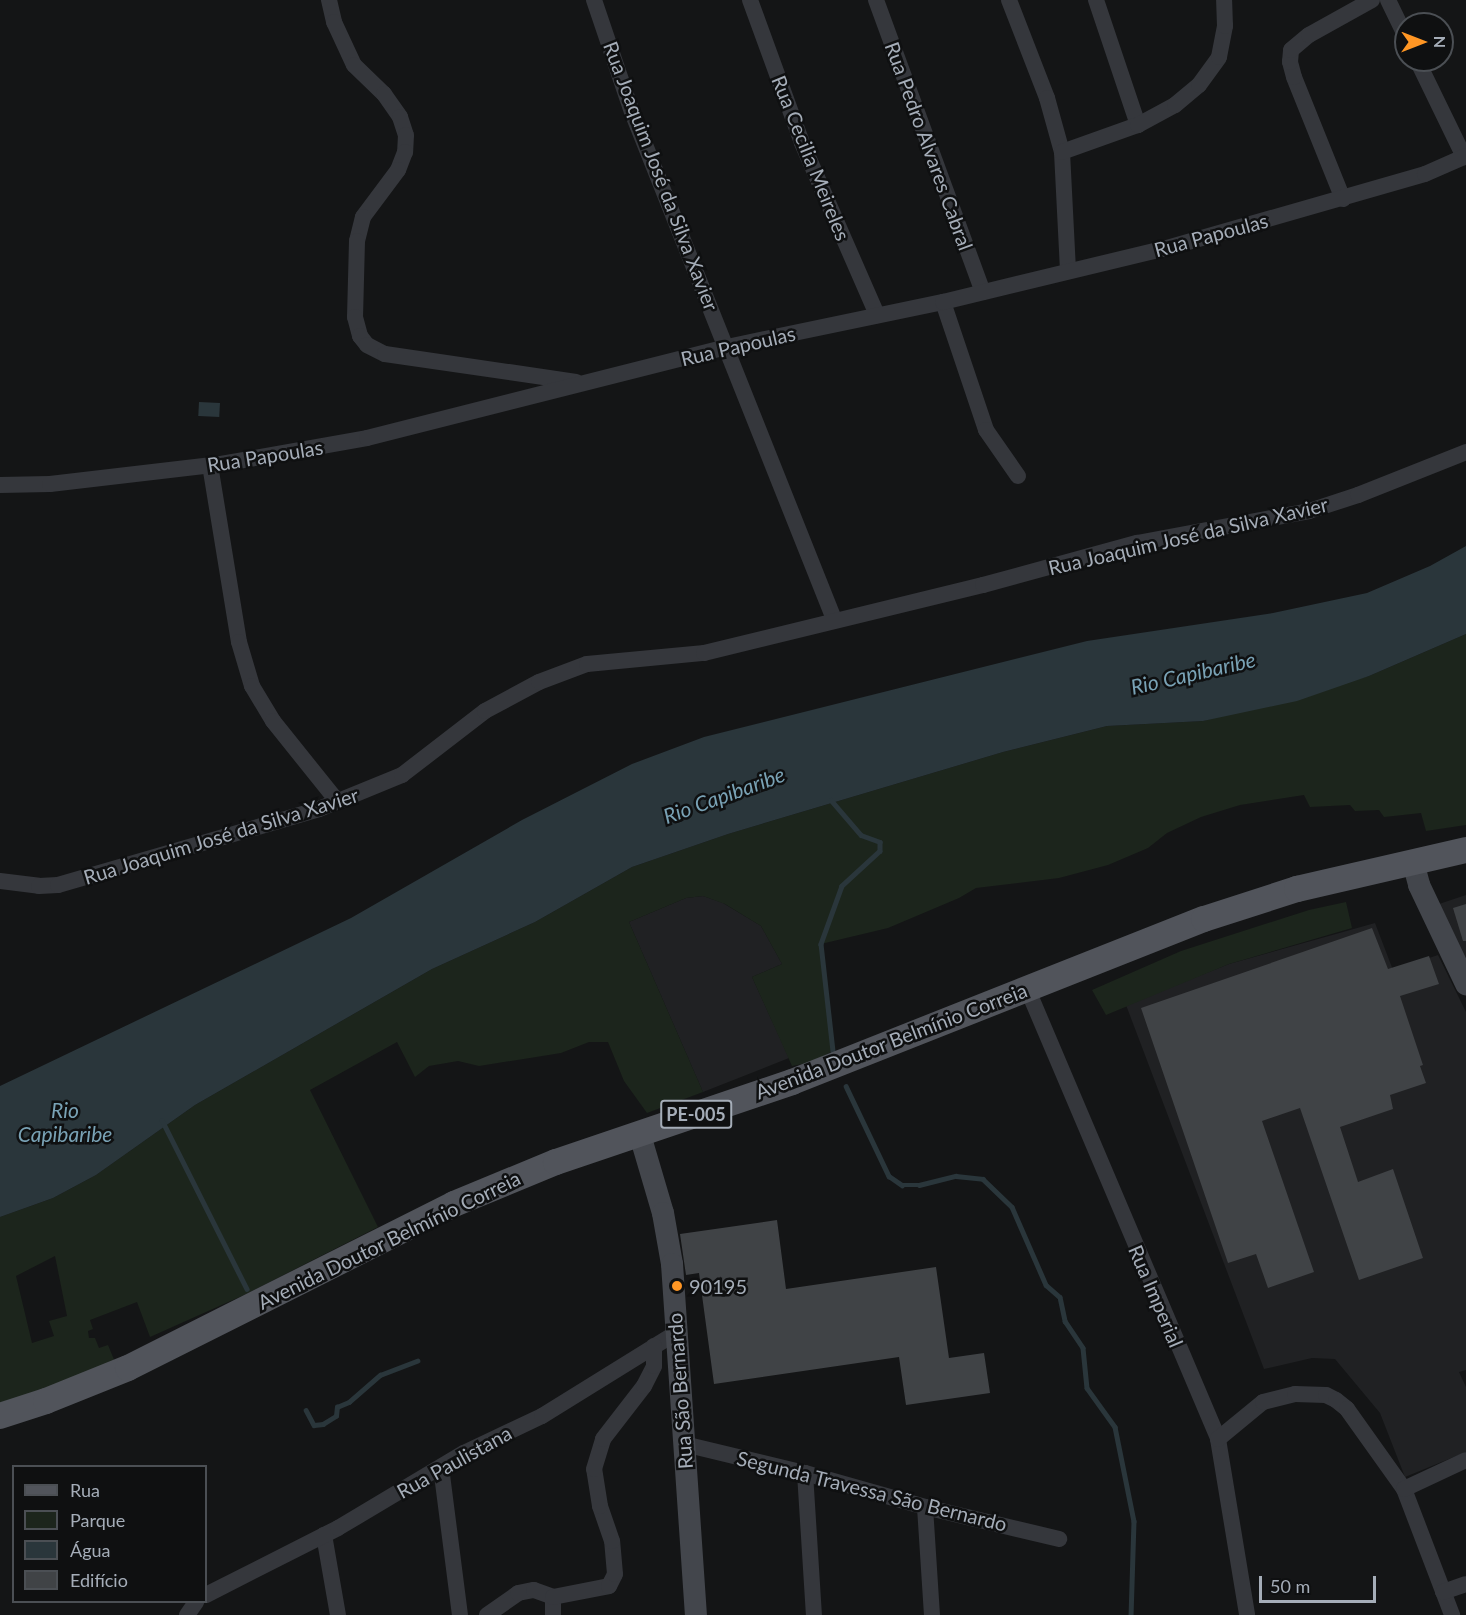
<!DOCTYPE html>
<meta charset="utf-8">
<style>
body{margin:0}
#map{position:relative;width:1466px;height:1615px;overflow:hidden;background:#141516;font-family:Lato,sans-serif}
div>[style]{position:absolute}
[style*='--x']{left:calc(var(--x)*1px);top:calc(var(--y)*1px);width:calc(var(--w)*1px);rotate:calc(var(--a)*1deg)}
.built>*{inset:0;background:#202123}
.green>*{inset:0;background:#1c251c}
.water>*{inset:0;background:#2a363b;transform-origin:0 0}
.stream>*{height:4.5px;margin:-2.25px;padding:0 2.25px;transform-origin:2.25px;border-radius:2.25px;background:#2a363b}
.building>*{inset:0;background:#404346}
.street>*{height:16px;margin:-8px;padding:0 8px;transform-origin:8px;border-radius:8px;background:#35373c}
.secondary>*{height:22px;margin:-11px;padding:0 11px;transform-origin:11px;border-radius:11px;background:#43464c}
.primary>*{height:26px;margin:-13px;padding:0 13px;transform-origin:13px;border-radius:13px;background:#51545b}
.dots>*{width:16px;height:16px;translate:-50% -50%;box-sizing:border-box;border:3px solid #0f1011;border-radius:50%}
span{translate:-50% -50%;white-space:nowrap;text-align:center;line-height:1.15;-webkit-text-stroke:5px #0f1011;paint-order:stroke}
.shield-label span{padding:2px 4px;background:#0f1011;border:2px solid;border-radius:4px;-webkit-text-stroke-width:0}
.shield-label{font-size:18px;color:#a5adb8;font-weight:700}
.street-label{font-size:20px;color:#a5adb8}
.poi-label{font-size:20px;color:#a5adb8}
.left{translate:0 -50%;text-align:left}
.water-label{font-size:21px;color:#79a2b5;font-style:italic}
.legend{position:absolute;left:12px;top:1465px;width:195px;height:138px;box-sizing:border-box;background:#0f1011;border:2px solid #4b4f54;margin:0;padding:8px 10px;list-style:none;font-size:18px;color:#a5adb8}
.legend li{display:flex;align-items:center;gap:12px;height:30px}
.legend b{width:30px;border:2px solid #4b4f54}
.north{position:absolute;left:1394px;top:12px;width:60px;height:60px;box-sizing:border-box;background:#0f1011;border:2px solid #4b4f54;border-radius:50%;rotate:90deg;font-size:16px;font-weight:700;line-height:24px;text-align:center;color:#a5adb8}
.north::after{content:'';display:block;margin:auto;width:21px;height:27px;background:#ff9624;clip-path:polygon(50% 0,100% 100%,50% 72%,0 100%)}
.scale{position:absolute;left:1259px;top:1576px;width:117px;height:27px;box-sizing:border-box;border:3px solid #a5adb8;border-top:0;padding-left:8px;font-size:18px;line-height:21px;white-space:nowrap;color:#a5adb8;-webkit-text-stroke:4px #0f1011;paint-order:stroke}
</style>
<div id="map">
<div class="built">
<i style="clip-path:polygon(1466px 895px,1466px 965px,1439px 904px)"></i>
<i style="clip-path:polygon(703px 896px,723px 903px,761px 926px,782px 964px,752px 977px,789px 1058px,703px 1092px,629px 922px,686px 898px)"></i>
<i style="clip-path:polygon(1375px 923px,1393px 970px,1438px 955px,1466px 1012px,1466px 1370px,1459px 1372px,1466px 1387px,1466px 1452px,1405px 1477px,1380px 1413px,1335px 1359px,1312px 1358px,1264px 1369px,1126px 1005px,1229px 964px)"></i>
</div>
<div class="green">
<i style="clip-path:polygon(evenodd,1466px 634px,1466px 825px,1426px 831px,1421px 813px,1384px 817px,1379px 810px,1355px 811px,1350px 805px,1310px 807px,1304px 795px,1240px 805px,1201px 817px,1167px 833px,1148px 848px,1108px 865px,1059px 878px,976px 888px,959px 898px,888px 928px,821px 944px,833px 1051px,812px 1062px,792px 1066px,752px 977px,782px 964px,761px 926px,725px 904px,703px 896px,686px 898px,629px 922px,703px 1092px,647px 1113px,624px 1081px,608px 1042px,589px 1042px,561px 1053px,479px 1066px,458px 1061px,429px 1066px,415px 1077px,397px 1042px,310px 1090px,378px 1227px,244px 1295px,150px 1337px,137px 1302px,90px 1320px,93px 1329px,88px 1331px,89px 1338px,95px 1338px,99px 1348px,108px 1345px,115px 1362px,0 1409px,0 1217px,53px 1198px,96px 1175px,195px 1105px,432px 969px,535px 922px,632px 867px,728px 834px,1003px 752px,1107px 726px,1203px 721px,1369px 676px,1466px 634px,55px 1256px,67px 1316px,49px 1321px,54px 1336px,32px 1343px,16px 1276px,55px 1256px)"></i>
<i style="clip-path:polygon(1346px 902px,1352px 928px,1229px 964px,1106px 1015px,1092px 990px,1181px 951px,1309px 910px)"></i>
</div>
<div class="water">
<i style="left:199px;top:402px;width:21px;height:14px;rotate:3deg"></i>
<i style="clip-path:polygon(1466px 546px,1466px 634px,1369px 676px,1297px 701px,1203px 721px,1107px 726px,1003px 752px,728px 834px,632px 867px,535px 922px,432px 969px,195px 1105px,96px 1175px,53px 1198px,0 1217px,0 1086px,351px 918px,522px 820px,632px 764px,704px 737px,1087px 641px,1273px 613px,1367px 593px,1430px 566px)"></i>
</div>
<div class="stream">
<i style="--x:831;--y:800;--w:46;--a:49.4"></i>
<i style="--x:861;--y:835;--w:20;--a:20"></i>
<i style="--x:880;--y:842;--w:9;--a:90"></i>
<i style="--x:880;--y:851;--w:52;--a:137.4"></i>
<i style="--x:842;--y:886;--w:62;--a:109.9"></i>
<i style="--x:821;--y:944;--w:108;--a:83.6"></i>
<i style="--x:846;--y:1086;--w:100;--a:64.5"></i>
<i style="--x:889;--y:1176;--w:16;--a:35"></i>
<i style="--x:902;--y:1185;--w:17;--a:0"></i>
<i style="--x:919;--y:1185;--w:38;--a:-14"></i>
<i style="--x:956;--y:1176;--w:27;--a:6"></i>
<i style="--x:983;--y:1179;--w:40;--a:44"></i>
<i style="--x:1012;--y:1207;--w:85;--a:66.4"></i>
<i style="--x:1046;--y:1285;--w:18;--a:41"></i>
<i style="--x:1060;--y:1297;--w:25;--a:78"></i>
<i style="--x:1065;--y:1321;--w:32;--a:56"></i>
<i style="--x:1083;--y:1348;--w:40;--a:84.3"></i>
<i style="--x:1087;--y:1388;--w:48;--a:54.3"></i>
<i style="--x:1115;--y:1427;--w:96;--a:78.6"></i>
<i style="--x:1134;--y:1521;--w:94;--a:91.8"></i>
<i style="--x:162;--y:1120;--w:189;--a:63.3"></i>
<i style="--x:306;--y:1410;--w:17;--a:62"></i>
<i style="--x:314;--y:1425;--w:9;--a:-6"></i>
<i style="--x:323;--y:1424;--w:15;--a:-32"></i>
<i style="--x:336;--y:1416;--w:9;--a:-84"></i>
<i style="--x:337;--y:1407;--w:13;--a:-23"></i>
<i style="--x:349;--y:1402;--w:41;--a:-41.1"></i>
<i style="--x:380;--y:1375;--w:40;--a:-21"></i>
</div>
<div class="building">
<i style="clip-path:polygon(1466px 904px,1466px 941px,1463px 941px,1453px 908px)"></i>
<i style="clip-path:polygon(1372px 928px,1388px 969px,1429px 956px,1439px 984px,1400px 996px,1423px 1065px,1420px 1066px,1426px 1083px,1390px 1095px,1393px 1109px,1340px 1127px,1358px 1182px,1393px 1169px,1423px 1258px,1359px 1280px,1300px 1108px,1262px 1121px,1314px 1272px,1268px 1288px,1256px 1254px,1228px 1263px,1141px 1008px)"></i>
<i style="clip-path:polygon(777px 1220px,786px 1289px,936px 1267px,949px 1358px,984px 1353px,990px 1393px,906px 1405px,899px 1357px,714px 1384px,699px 1273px,686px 1275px,680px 1234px)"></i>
</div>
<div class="street">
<i style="--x:329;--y:0;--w:23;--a:77"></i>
<i style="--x:334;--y:22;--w:47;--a:65.1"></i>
<i style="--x:354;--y:65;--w:42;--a:44"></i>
<i style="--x:384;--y:94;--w:28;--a:55"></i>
<i style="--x:400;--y:117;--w:19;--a:72"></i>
<i style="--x:406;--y:135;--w:17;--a:93"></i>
<i style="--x:405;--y:152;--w:19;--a:111"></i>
<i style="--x:398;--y:170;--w:59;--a:126.7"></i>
<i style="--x:363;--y:217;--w:25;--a:104"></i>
<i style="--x:357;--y:241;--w:76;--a:91.5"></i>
<i style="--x:355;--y:317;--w:20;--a:75"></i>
<i style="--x:360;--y:336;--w:11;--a:52"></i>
<i style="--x:367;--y:345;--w:20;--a:27"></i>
<i style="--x:385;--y:354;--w:193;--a:8.3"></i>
<i style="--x:594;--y:0;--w:118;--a:71.3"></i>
<i style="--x:632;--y:112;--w:546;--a:68.28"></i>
<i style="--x:750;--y:0;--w:152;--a:70"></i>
<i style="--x:802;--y:143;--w:188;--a:66.4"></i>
<i style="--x:876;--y:0;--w:311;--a:69.9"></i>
<i style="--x:1009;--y:0;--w:105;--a:68.8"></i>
<i style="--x:1047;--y:98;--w:56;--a:74.5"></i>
<i style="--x:1062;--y:152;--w:119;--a:87.1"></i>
<i style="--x:1096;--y:0;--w:132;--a:71.4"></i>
<i style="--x:1388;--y:0;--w:41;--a:64.1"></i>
<i style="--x:1417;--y:60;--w:108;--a:64.1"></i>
<i style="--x:1062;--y:152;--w:81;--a:-19.6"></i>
<i style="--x:1138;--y:125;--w:42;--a:-28.4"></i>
<i style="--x:1175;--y:105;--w:31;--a:-40"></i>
<i style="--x:1199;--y:85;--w:34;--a:-54"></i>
<i style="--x:1219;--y:57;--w:32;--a:-79"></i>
<i style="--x:1225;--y:26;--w:26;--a:-92"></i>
<i style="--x:1343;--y:199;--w:131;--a:-111.9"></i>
<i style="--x:1294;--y:77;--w:16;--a:-105"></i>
<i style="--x:1290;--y:62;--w:12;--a:-85"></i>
<i style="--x:1291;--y:50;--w:23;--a:-40"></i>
<i style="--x:1309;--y:35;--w:72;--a:-29.1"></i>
<i style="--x:943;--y:302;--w:135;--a:71.4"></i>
<i style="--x:986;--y:430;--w:56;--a:55.2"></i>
<i style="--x:210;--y:465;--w:179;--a:80.7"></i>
<i style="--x:239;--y:642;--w:46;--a:73.5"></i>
<i style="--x:252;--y:686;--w:41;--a:59"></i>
<i style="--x:273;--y:721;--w:102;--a:51.3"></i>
<i style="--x:0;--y:485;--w:50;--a:-1.1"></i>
<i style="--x:50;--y:484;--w:172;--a:-6.7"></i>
<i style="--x:221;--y:464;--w:148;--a:-10.1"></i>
<i style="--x:367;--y:438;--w:371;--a:-14.2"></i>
<i style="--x:727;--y:347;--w:221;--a:-11.8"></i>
<i style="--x:943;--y:302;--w:230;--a:-13.6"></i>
<i style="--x:1167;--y:248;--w:268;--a:-16"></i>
<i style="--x:1425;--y:174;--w:45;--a:-23.7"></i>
<i style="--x:0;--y:881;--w:39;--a:7"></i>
<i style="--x:39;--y:886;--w:19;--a:-3"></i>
<i style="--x:58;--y:885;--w:272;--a:-16.2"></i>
<i style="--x:319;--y:809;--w:90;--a:-22.3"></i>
<i style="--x:402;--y:775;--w:105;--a:-37.6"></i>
<i style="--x:485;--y:711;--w:61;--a:-28.2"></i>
<i style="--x:539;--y:682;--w:51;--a:-20.6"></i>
<i style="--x:587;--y:664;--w:118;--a:-5.4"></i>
<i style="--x:704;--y:653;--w:287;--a:-13.7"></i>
<i style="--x:983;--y:585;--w:160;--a:-15.3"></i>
<i style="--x:1137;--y:543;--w:175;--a:-10.5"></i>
<i style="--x:1309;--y:511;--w:52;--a:-18.1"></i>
<i style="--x:1358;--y:495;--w:116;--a:-21.7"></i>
<i style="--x:1027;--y:988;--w:490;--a:67"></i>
<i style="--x:1218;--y:1439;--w:178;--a:80.6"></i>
<i style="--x:1218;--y:1439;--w:58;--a:-39.4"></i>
<i style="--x:1263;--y:1402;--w:33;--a:-14"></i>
<i style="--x:1295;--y:1394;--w:31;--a:2"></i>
<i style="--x:1326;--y:1395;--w:11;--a:27"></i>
<i style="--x:1336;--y:1400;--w:14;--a:39"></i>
<i style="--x:1347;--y:1409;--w:98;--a:54.5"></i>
<i style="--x:1404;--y:1489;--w:135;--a:69.1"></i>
<i style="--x:684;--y:1444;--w:124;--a:13.5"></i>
<i style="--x:805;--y:1473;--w:125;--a:15.8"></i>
<i style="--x:925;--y:1507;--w:138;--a:13.4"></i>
<i style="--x:441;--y:1467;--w:149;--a:82.7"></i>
<i style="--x:805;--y:1473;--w:142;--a:86.4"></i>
<i style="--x:1404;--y:1489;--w:68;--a:-25.1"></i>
<i style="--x:925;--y:1507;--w:108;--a:86.3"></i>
<i style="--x:324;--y:1535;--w:81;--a:80.1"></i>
<i style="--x:1443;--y:1592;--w:24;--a:-19"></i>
<i style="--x:206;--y:1595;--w:148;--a:-26.9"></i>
<i style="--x:338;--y:1528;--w:147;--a:-30.8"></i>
<i style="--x:464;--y:1453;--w:86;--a:-25.4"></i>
<i style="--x:542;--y:1416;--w:158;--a:-31.8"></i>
<i style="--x:187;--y:1615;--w:16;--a:-55"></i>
<i style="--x:487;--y:1615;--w:38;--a:-35"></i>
<i style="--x:518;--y:1593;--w:16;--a:-11"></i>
<i style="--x:534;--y:1590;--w:20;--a:20"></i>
<i style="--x:553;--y:1615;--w:18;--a:-90"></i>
<i style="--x:553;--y:1597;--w:57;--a:-11.1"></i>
<i style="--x:609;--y:1586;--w:13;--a:-63"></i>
<i style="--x:615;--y:1574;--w:33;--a:-95"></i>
<i style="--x:612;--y:1541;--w:37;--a:-109"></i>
<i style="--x:600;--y:1506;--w:37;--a:-99"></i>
<i style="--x:594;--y:1469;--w:31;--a:-73"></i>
<i style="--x:603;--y:1439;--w:67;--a:-52.3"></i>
<i style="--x:644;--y:1386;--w:22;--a:-63"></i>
<i style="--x:654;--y:1366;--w:20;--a:-90"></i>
</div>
<div class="secondary">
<i style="--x:1413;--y:862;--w:24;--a:75"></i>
<i style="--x:1419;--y:885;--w:110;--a:64.6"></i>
<i style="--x:640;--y:1135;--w:81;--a:73.6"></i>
<i style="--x:663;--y:1213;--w:52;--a:80"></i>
<i style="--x:672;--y:1264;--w:352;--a:86.1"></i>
</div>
<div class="primary">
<i style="--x:0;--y:1416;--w:48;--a:-18.1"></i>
<i style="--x:46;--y:1401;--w:88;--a:-21.9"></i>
<i style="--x:128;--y:1368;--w:365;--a:-26.7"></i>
<i style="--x:454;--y:1204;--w:110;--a:-22.4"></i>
<i style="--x:556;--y:1162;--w:249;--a:-18.7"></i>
<i style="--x:792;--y:1082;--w:443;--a:-21.6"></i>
<i style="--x:1204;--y:919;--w:98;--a:-17.9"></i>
<i style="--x:1297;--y:889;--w:173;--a:-13"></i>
</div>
<div class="dots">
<i style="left:677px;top:1286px;background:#ff9624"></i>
</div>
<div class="shield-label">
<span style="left:696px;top:1114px">PE-005</span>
</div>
<div class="street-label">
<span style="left:929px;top:146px;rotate:70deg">Rua Pedro Alvares Cabral</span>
<span style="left:811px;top:158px;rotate:68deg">Rua Cecilia Meireles</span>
<span style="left:661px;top:176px;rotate:69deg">Rua Joaquim José da Silva Xavier</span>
<span style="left:1211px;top:235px;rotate:-15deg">Rua Papoulas</span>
<span style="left:738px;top:346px;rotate:-13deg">Rua Papoulas</span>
<span style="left:265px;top:456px;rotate:-9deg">Rua Papoulas</span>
<span style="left:1188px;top:536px;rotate:-13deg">Rua Joaquim José da Silva Xavier</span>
<span style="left:221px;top:836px;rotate:-17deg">Rua Joaquim José da Silva Xavier</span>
<span style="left:891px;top:1041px;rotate:-21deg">Avenida Doutor Belmínio Correia</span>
<span style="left:389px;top:1240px;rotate:-26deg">Avenida Doutor Belmínio Correia</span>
<span style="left:1156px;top:1296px;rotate:67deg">Rua Imperial</span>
<span style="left:680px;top:1391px;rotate:-94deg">Rua São Bernardo</span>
<span style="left:454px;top:1462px;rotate:-29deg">Rua Paulistana</span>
<span style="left:872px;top:1491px;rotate:14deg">Segunda Travessa São Bernardo</span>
</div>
<div class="poi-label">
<span class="left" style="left:689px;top:1286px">90195</span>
</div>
<div class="water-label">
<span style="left:1193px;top:673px;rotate:-13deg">Rio Capibaribe</span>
<span style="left:724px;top:795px;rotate:-20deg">Rio Capibaribe</span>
<span style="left:65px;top:1122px">Rio<br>Capibaribe</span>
</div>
<ul class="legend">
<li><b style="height:8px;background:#51545b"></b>Rua</li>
<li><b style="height:16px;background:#1c251c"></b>Parque</li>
<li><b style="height:16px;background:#2a363b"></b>Água</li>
<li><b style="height:16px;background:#404346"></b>Edifício</li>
</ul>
<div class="north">N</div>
<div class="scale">50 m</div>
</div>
